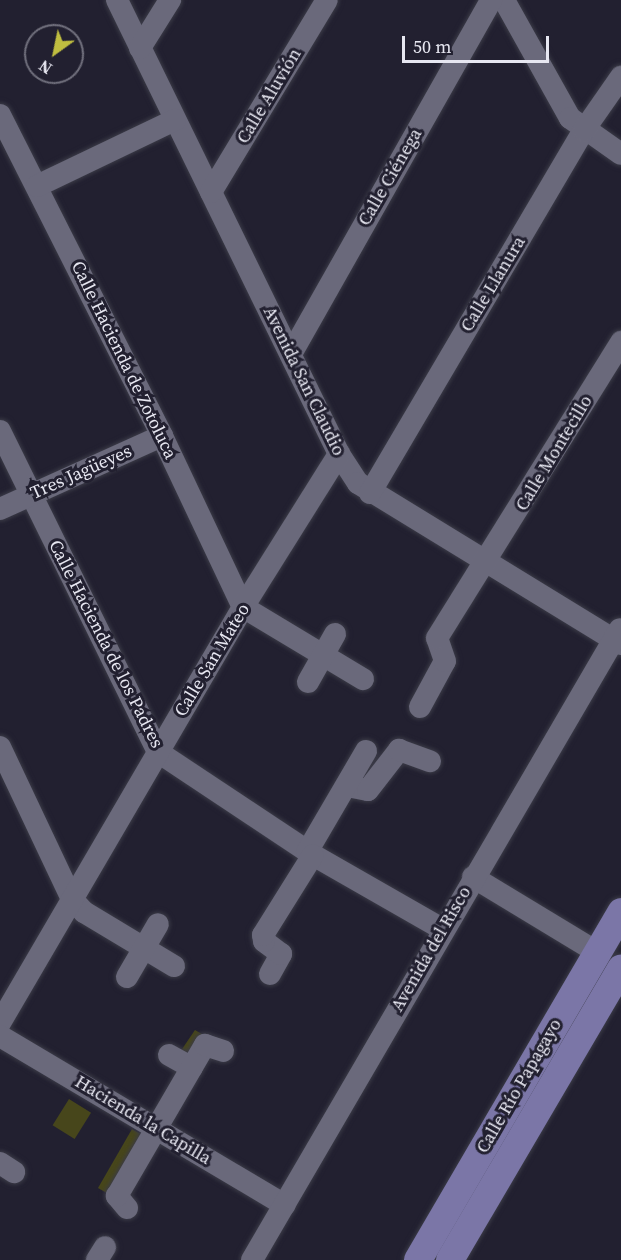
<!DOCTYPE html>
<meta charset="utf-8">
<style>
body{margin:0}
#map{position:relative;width:621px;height:1260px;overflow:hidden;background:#222030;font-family:"Source Serif 4",serif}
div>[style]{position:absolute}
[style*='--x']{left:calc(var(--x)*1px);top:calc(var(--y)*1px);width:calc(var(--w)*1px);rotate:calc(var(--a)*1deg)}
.green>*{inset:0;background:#47461b;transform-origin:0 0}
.roads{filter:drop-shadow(0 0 2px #3b3b47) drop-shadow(0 0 2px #3b3b47)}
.minor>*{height:22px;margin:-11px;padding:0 11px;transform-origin:11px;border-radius:11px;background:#6a697b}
.major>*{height:28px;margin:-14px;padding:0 14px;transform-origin:14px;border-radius:14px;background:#7b76a7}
span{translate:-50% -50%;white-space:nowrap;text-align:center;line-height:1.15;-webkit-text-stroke:6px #222030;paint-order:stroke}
.street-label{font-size:18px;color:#e7e7f1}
.north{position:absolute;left:24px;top:24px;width:60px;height:60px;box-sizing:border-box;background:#222030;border:2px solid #71707d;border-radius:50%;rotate:213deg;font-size:16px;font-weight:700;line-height:24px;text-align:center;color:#e7e7f1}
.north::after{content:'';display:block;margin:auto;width:21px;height:27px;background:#c0be40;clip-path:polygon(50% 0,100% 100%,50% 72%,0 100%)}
.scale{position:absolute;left:402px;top:36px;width:147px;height:27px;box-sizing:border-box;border:3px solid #e7e7f1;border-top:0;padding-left:8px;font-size:18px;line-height:21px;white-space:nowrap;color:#e7e7f1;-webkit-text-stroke:4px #222030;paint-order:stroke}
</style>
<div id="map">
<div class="green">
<i style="clip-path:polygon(195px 1030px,207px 1037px,189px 1067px,176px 1058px)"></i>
<i style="left:69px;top:1099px;width:26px;height:31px;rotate:32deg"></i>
<i style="left:132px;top:1129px;width:16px;height:68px;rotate:30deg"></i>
</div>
<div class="roads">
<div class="minor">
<i style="--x:117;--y:0;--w:505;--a:63.94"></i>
<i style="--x:339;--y:454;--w:35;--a:57"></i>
<i style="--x:358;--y:483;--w:308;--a:31.5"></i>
<i style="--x:504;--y:0;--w:135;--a:60.8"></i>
<i style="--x:570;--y:118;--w:62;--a:35.2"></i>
<i style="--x:140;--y:48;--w:57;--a:-58"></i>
<i style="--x:0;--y:115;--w:360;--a:63.2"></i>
<i style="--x:162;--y:436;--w:189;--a:64.7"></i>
<i style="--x:243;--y:607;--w:140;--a:31"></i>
<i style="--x:37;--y:186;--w:153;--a:-25.6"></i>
<i style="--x:211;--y:192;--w:224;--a:-58.9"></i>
<i style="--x:291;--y:354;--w:407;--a:-60.5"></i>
<i style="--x:0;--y:431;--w:358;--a:63.8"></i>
<i style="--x:158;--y:752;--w:186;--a:33.6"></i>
<i style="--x:313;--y:855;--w:149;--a:29.8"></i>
<i style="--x:370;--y:493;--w:421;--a:-59.5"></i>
<i style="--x:584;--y:130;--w:65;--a:-55.1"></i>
<i style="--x:0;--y:509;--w:178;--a:-24.3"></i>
<i style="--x:308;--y:682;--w:55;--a:-60.6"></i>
<i style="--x:420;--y:707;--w:52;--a:-61.5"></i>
<i style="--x:445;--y:661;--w:24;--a:-109"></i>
<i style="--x:437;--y:638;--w:349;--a:-58.1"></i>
<i style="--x:0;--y:747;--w:168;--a:64.7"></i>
<i style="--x:72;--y:899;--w:18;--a:47"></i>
<i style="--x:84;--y:912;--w:105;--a:31"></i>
<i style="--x:347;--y:786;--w:21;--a:11"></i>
<i style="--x:368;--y:790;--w:51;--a:-52.2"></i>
<i style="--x:399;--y:750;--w:33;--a:20"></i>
<i style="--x:307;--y:852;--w:117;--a:-59.7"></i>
<i style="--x:473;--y:877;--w:145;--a:31.2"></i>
<i style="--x:270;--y:974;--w:23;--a:-61"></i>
<i style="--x:281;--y:954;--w:21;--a:-143"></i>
<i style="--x:264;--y:941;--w:6;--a:-99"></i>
<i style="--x:263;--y:935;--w:94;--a:-58"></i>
<i style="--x:127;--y:977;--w:61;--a:-59.7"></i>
<i style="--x:0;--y:1023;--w:482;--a:-59.7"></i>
<i style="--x:243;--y:607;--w:181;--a:-57.9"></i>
<i style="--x:0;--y:1036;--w:331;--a:30.7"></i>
<i style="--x:169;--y:1055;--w:26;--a:29"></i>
<i style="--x:0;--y:1163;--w:17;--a:33"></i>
<i style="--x:127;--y:1208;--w:16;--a:-130"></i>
<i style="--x:117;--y:1196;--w:175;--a:-59.8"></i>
<i style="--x:205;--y:1045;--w:19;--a:18"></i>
<i style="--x:97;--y:1260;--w:15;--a:-58"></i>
<i style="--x:252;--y:1260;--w:730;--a:-59.75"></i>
</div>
<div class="major">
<i style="--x:418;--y:1260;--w:403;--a:-59.7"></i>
<i style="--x:450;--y:1260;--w:338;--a:-59.6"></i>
</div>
</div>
<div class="street-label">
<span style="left:269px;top:96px;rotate:-59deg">Calle Aluvión</span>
<span style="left:390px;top:177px;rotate:-60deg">Calle Ciénega</span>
<span style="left:493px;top:284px;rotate:-59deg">Calle Llanura</span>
<span style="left:124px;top:360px;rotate:64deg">Calle Hacienda de Zotoluca</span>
<span style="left:304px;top:381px;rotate:64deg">Avenida San Claudio</span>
<span style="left:554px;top:453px;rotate:-59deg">Calle Montecillo</span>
<span style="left:81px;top:472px;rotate:-24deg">Tres Jagüeyes</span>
<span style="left:106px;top:644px;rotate:63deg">Calle Hacienda de los Padres</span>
<span style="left:212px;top:660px;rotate:-59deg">Calle San Mateo</span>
<span style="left:431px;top:949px;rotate:-60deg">Avenida del Risco</span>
<span style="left:519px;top:1086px;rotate:-60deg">Calle Río Papagayo</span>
<span style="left:143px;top:1120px;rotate:31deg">Hacienda la Capilla</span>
</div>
<div class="north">N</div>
<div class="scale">50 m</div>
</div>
